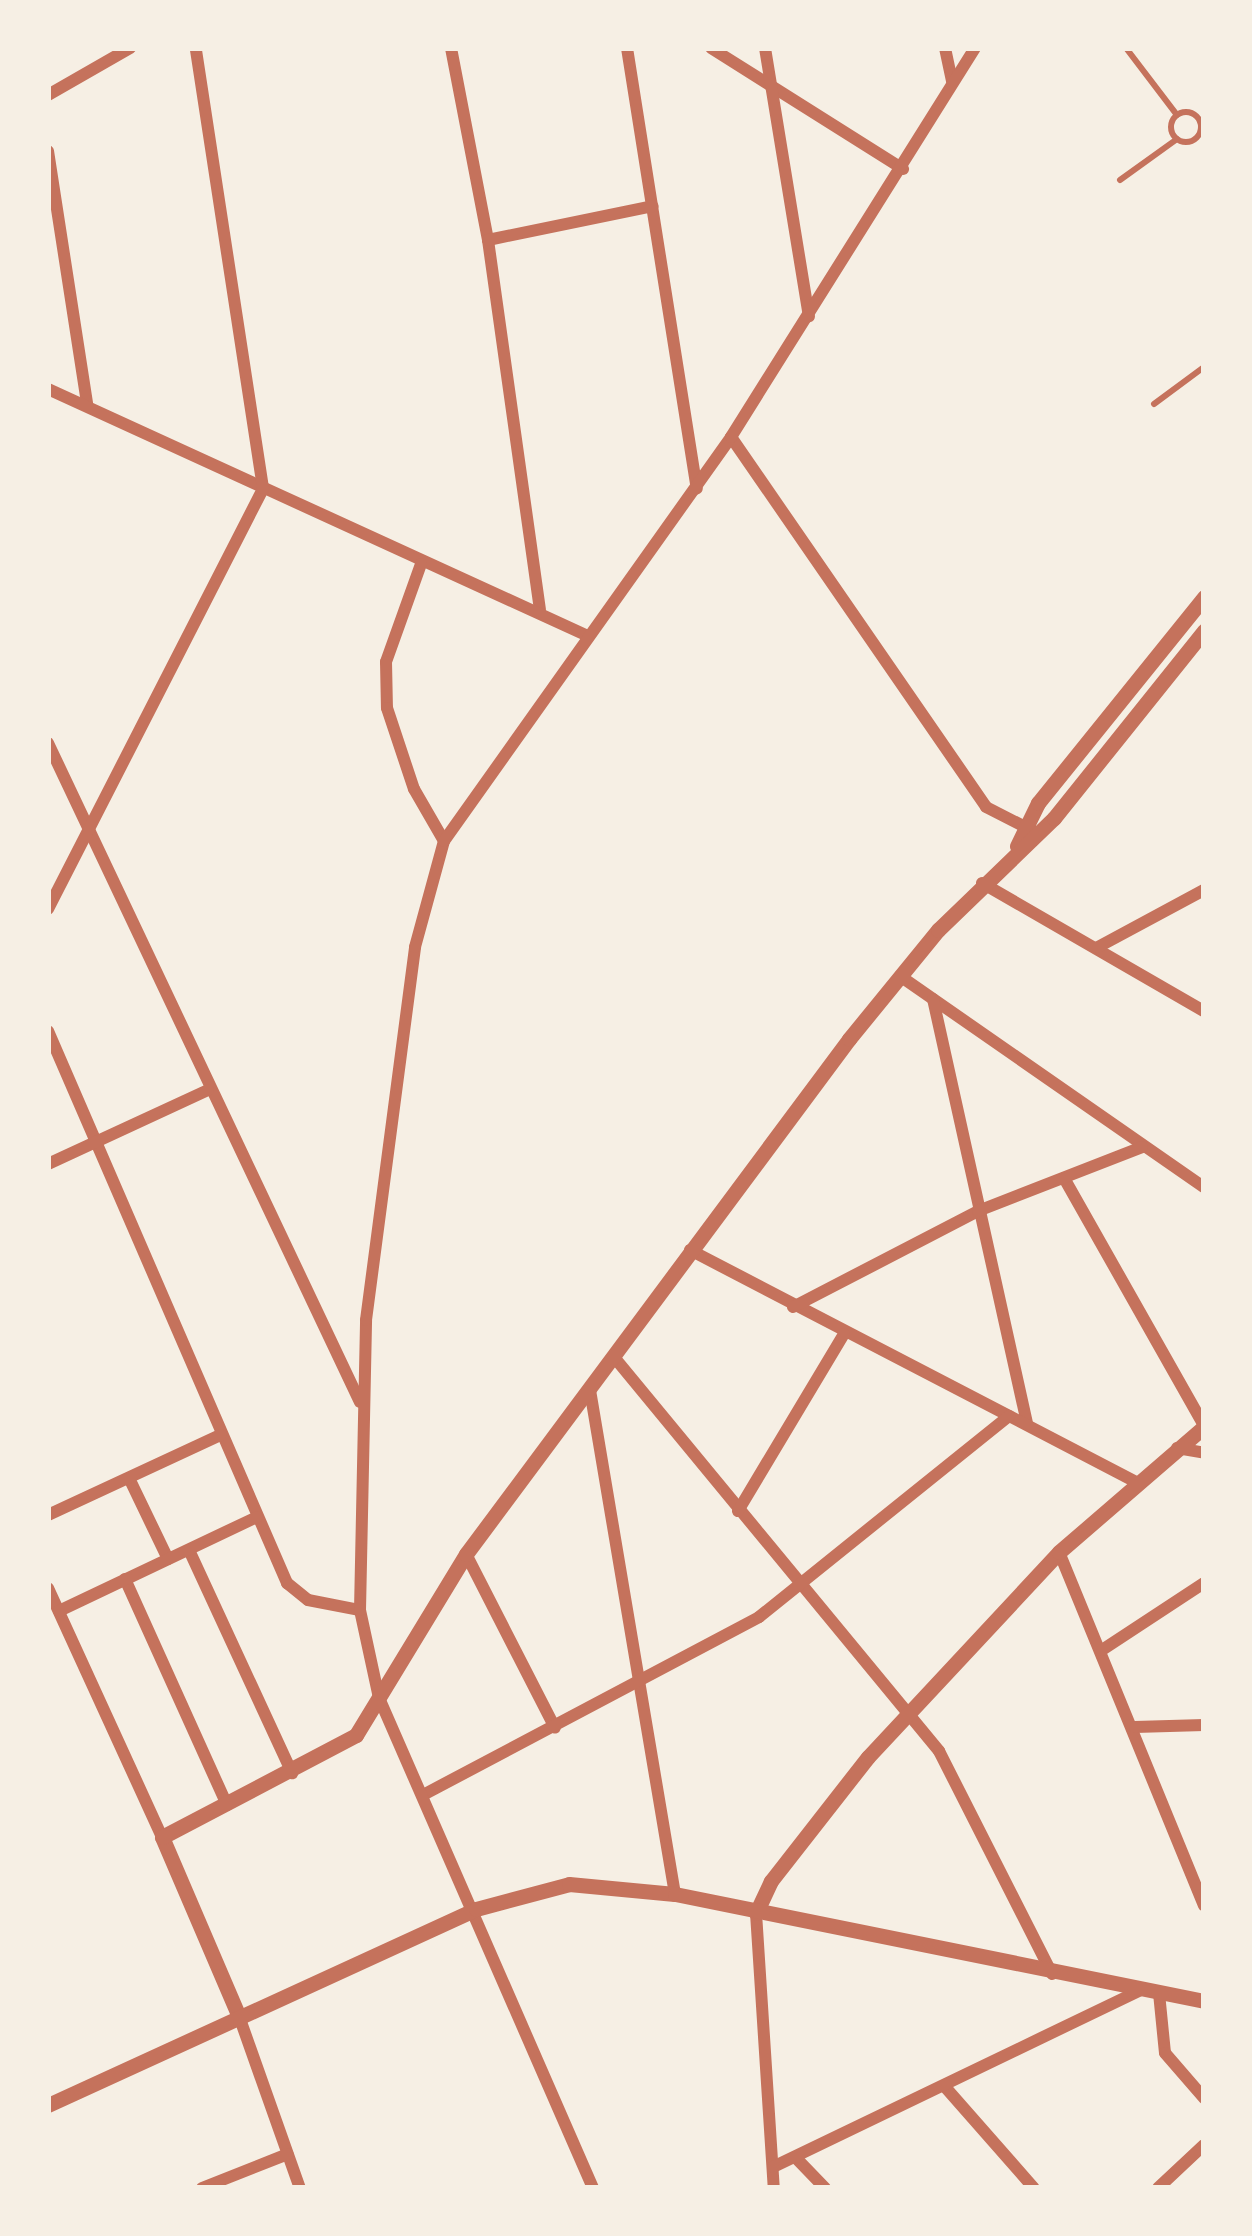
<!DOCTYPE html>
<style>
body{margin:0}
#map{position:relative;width:1252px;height:2236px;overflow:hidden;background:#f6efe4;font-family:"Fira Sans",sans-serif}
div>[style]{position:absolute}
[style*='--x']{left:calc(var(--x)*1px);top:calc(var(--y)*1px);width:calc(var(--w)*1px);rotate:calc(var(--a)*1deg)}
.service>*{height:6px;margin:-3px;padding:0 3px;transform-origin:3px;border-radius:3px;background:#c5725c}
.service>.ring{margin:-3px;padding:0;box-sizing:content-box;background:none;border:6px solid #c5725c;border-radius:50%}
.minor>*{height:12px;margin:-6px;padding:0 6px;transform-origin:6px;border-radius:6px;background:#c5725c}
.tertiary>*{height:15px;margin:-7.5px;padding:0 7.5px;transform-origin:7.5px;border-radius:7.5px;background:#c5725c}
span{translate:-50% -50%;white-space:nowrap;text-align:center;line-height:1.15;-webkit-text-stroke:9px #f6efe4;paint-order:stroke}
.frame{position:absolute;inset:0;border:51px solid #f6efe4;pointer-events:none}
</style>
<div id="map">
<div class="service">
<i style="--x:1126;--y:48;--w:84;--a:52.7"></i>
<i class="ring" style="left:1171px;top:112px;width:24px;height:24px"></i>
<i style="--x:1120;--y:180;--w:70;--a:-35.7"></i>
<i style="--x:1154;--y:404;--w:62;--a:-36.5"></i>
</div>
<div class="minor">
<i style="--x:451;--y:48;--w:196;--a:79.1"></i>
<i style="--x:488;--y:240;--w:373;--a:82"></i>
<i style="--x:627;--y:48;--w:446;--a:81"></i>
<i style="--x:711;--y:48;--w:227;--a:32.2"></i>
<i style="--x:765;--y:48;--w:272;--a:80.7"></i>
<i style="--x:945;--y:48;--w:35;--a:78"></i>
<i style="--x:48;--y:95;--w:95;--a:-29.8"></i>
<i style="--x:48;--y:151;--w:255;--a:81.2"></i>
<i style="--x:488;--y:240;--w:168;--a:-11.6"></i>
<i style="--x:48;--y:389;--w:594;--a:24.58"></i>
<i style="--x:731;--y:437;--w:449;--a:55.4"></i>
<i style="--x:986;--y:807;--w:53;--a:27.1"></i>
<i style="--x:421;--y:564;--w:104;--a:109.7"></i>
<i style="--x:386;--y:662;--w:46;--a:88.8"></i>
<i style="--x:387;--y:708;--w:85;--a:71.6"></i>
<i style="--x:414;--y:789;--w:60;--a:60"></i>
<i style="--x:48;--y:743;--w:729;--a:64.67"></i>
<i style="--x:982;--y:883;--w:256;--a:30"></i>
<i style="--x:48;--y:909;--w:473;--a:-62.9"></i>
<i style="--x:263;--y:488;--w:445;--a:-98.7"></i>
<i style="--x:1098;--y:947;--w:120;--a:-28.3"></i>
<i style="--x:900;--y:976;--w:370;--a:34.8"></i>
<i style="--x:933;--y:999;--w:433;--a:77.5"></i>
<i style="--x:48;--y:1031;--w:602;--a:66.59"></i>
<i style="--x:287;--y:1583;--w:27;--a:39"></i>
<i style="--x:308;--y:1600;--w:53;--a:10.9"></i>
<i style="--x:48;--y:1164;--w:176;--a:-24.8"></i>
<i style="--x:1064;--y:1178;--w:284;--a:60.5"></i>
<i style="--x:690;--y:1250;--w:503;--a:27.48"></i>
<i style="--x:793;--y:1307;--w:208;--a:-27.4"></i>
<i style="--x:978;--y:1211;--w:176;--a:-21.3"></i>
<i style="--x:614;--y:1357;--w:511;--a:50.48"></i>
<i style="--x:939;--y:1751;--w:250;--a:63.1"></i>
<i style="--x:590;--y:1390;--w:511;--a:80.43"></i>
<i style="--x:1177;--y:1448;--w:27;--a:10"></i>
<i style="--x:129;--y:1478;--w:90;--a:64.3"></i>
<i style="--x:738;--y:1511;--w:206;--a:-59.1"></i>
<i style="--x:48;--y:1515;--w:190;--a:-24.9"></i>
<i style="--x:189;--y:1550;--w:246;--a:65.2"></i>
<i style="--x:1059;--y:1552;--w:382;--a:67.7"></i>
<i style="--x:466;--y:1554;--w:195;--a:62.9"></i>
<i style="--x:125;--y:1579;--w:248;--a:65.7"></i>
<i style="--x:48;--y:1588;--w:274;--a:65.4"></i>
<i style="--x:59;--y:1611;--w:219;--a:-25.4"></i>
<i style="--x:1102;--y:1650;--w:122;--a:-33.3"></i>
<i style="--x:1135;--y:1727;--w:69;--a:-1.7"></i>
<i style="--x:423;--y:1795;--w:380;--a:-27.9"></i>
<i style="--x:759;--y:1617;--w:321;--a:-38.8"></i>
<i style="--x:756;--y:1913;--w:276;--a:86.3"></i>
<i style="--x:1159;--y:1993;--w:60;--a:84.3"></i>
<i style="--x:1165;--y:2053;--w:60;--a:49.1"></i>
<i style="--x:240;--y:2019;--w:179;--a:70.5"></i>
<i style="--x:946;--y:2088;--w:133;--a:48.7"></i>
<i style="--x:796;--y:2158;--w:42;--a:46"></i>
<i style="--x:773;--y:2167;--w:408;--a:-25.7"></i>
<i style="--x:202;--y:2188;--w:92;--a:-21.6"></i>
<i style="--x:593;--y:2188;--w:535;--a:-113.59"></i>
<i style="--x:379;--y:1698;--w:90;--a:-102.2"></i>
<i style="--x:360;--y:1610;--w:290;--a:-88.8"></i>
<i style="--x:366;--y:1320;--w:376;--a:-82.5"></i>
<i style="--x:415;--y:947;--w:110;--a:-74.7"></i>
<i style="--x:444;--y:841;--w:496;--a:-54.6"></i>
<i style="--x:731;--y:437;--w:459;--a:-57.9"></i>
<i style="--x:1158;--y:2188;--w:63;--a:-43.1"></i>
</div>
<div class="tertiary">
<i style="--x:1017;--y:846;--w:48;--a:-64"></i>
<i style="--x:1038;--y:803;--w:265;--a:-51.1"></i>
<i style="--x:756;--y:1913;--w:35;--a:-65"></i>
<i style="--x:771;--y:1881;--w:157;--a:-52"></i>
<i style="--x:868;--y:1757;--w:280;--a:-47"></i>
<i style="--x:1059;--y:1552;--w:191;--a:-40.8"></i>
<i style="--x:240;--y:2019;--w:198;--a:-113.2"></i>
<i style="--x:162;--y:1837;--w:219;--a:-27.7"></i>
<i style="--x:356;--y:1735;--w:212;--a:-58.7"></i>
<i style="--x:466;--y:1554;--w:642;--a:-53.36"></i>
<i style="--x:849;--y:1039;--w:141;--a:-50.8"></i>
<i style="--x:938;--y:930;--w:161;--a:-44"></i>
<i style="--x:1054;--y:818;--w:240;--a:-51.3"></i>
<i style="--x:48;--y:2105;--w:471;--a:-24.6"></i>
<i style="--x:476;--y:1909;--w:96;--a:-15"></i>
<i style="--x:569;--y:1884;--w:106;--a:5.4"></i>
<i style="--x:675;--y:1894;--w:540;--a:11.43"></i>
</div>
<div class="frame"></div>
</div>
